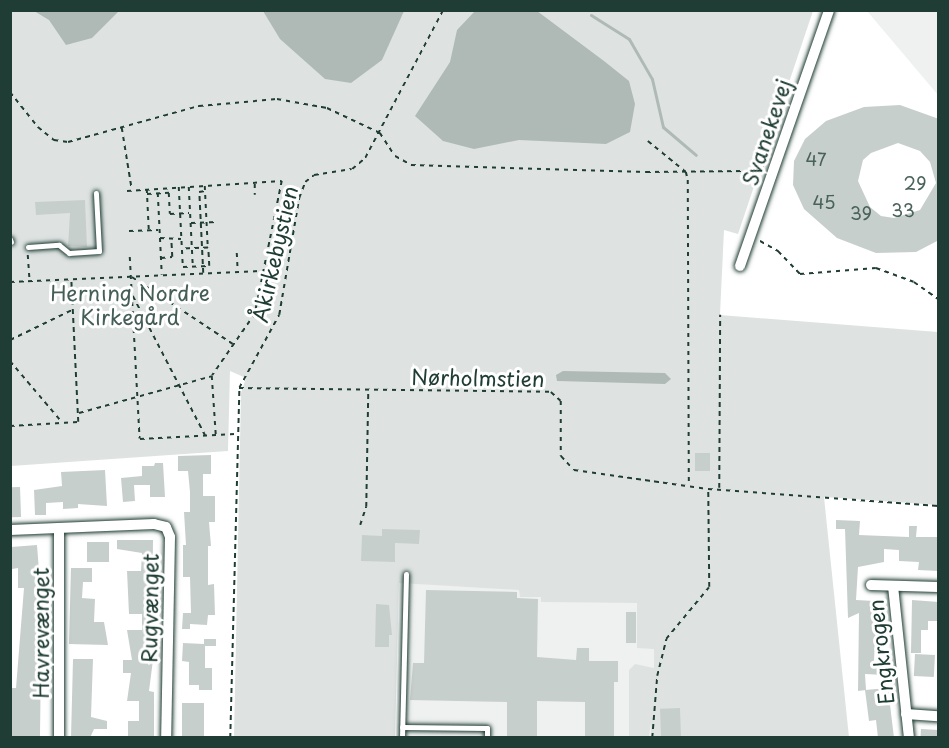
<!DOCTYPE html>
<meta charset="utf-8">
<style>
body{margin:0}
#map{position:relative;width:949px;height:748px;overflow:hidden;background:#fff;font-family:"Playpen Sans",sans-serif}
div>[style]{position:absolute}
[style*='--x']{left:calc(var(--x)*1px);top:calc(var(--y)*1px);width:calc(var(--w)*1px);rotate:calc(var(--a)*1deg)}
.built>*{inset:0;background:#eef1f0;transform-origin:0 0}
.green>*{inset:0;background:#dee3e2}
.water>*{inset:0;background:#afbab7}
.stream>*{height:3px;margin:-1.5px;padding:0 1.5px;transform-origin:1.5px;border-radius:1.5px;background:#afbab7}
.building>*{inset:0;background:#c7cfcc;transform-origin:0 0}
.path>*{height:1.5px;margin-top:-0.75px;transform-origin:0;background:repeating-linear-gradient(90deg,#1f3d34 0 4.5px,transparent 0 9px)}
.roads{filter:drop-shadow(0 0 2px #1f3d34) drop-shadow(0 0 2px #1f3d34)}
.service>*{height:5px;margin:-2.5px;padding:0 2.5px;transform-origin:2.5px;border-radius:2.5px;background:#fff}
.minor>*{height:10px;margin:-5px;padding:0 5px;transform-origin:5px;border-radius:5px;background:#fff}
span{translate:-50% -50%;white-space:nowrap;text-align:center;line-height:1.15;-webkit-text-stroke:6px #fff;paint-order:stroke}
.number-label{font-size:18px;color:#49625a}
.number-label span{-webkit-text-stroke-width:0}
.street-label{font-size:21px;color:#1f3d34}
.park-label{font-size:21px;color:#455e57}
.frame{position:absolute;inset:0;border:12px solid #1f3d34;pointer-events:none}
</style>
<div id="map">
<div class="built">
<i style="clip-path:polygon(867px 11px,938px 11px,938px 95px)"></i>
<i style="left:399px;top:583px;width:257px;height:155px;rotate:1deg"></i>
</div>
<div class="green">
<i style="clip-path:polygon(11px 11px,813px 11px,738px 234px,724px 230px,720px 315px,938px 332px,938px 505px,824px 497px,849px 737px,651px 737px,651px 723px,649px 737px,629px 737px,629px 670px,635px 664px,654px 668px,654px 649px,637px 648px,637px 603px,541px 602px,541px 597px,520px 597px,519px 590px,399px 583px,395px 737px,234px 737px,241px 393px,246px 378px,230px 371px,228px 451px,11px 466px)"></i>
</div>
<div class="water">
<i style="clip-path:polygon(34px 11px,119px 11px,92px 38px,66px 45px,49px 20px)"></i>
<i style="clip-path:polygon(263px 11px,404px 11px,382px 60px,351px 83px,325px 79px,280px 39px)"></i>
<i style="clip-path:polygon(475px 11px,537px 11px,604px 61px,629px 81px,635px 104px,630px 132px,606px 144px,519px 140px,474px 149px,443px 141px,415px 116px,450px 62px,457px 30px)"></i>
<i style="clip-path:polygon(563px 371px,665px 373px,671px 379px,665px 384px,557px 381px,556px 375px)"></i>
</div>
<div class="stream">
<i style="--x:591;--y:15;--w:45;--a:32.3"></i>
<i style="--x:629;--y:39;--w:46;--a:60.1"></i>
<i style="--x:652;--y:79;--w:49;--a:77.1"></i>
<i style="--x:663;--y:127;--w:43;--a:40.3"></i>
</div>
<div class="building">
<i style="clip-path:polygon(evenodd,900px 105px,939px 119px,939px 240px,916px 252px,876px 253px,837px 238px,804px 209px,793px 185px,794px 161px,805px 139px,826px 121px,864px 107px,900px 105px,898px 143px,920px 151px,930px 162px,936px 183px,920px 210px,894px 218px,881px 216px,870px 207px,858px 181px,863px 160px,871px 153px,898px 143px)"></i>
<i style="clip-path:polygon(85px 200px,87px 247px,68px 246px,70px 213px,36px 215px,35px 202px)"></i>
<i style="left:695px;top:453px;width:15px;height:18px"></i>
<i style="clip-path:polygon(211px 455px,211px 474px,203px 474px,203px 496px,215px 496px,215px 522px,209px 522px,211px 546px,208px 546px,208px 585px,214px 584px,215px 615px,208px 615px,207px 625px,190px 624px,190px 629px,182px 629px,183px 613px,191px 613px,190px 577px,183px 577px,183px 545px,186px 545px,184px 512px,190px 512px,190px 492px,188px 471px,178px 471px,178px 456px)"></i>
<i style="clip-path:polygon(155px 463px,163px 463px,165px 497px,150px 497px,150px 485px,134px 485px,135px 501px,123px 502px,121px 478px,142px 476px,142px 466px,154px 466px)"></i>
<i style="clip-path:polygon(105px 470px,107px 506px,78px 504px,78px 508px,63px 509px,63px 502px,46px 503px,46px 515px,35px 515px,34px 490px,62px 486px,61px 472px)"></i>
<i style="left:20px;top:487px;width:30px;height:10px;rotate:88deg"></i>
<i style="clip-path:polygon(836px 520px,860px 521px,859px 535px,909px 537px,909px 526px,917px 526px,916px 537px,939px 537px,939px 571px,918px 570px,919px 562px,899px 561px,899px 550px,884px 549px,884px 562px,858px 567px,856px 600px,874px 601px,874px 626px,882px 627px,881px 640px,875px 640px,874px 661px,885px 661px,885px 675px,865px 674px,866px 690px,858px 691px,859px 613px,848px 618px,845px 529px,836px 529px)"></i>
<i style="clip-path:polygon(382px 529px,420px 530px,419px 544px,395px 543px,395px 562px,361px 561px,362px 535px,382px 536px)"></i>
<i style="clip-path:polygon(117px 540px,153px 540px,152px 644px,144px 644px,144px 660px,153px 660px,149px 691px,154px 692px,154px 736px,128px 738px,128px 721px,139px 721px,139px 701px,127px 701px,131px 673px,123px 673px,123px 660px,132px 660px,127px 630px,142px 630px,142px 614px,129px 614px,127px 571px,141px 571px,142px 553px,117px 549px)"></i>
<i style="left:87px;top:542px;width:22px;height:20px"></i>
<i style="clip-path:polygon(37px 545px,39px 571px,42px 571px,40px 736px,12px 736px,10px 688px,16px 688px,24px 588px,18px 588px,18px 568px,12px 569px,11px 547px)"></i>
<i style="clip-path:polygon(71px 568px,92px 568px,92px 582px,83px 582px,82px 598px,95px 599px,94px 622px,104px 622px,108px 645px,69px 644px)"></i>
<i style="clip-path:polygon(426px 590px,517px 592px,517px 598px,538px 599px,537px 657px,576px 660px,577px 648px,589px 648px,589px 661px,618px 661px,618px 682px,614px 682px,614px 738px,585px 738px,585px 702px,537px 701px,537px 738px,507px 738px,507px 702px,410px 700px,413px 663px,424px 663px)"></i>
<i style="clip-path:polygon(912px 600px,939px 602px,939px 621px,928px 621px,928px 630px,921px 630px,921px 653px,911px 653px)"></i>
<i style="clip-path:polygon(376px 604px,389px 605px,392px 635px,389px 635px,389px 647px,375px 647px)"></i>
<i style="left:626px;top:612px;width:10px;height:31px"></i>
<i style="clip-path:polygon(204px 639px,216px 639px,216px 646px,205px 646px,205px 668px,212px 668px,212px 690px,199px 690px,199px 685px,189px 685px,189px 662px,182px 661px,183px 643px,204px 644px)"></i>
<i style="left:915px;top:654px;width:20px;height:22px;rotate:3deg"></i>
<i style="clip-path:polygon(73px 659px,93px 659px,91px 717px,107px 721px,107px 729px,94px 729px,90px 738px,71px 738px)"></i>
<i style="clip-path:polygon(888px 688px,894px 738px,878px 738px,876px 720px,869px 721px,865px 690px)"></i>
<i style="left:182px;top:703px;width:22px;height:35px"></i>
<i style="left:680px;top:708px;width:30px;height:20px;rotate:88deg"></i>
<i style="left:921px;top:729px;width:18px;height:9px;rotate:3deg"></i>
</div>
<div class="path">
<i style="--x:10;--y:92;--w:45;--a:51.3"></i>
<i style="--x:38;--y:127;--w:21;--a:39"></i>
<i style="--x:54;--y:140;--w:14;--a:8"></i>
<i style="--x:68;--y:142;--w:136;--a:-15.4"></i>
<i style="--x:199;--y:106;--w:78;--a:-5.1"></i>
<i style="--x:277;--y:99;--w:51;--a:10.2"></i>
<i style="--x:327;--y:108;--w:59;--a:25.3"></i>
<i style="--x:380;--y:133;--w:27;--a:57"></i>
<i style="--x:395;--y:156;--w:18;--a:29"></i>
<i style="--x:411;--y:165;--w:235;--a:1.7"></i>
<i style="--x:646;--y:172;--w:100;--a:-0.6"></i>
<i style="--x:746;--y:171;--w:18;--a:-13"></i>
<i style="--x:122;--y:128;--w:63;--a:80.8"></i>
<i style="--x:648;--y:141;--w:49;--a:39.2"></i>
<i style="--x:686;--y:172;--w:8;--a:76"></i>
<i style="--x:688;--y:180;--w:304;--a:89.8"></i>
<i style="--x:255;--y:184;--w:11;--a:90"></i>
<i style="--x:205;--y:186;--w:61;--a:87.2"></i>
<i style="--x:179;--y:187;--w:80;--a:87.1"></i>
<i style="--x:183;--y:267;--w:26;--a:-2"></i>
<i style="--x:209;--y:266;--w:18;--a:-93"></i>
<i style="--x:208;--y:248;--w:26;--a:178"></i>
<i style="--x:189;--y:187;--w:79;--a:87.1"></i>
<i style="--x:147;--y:189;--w:41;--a:87.2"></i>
<i style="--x:127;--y:191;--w:155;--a:-3.7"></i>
<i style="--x:282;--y:181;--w:136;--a:101.5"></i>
<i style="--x:255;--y:314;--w:75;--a:124.7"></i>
<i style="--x:212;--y:376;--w:59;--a:86.1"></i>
<i style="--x:158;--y:193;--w:82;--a:87.2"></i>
<i style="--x:147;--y:194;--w:22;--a:-3"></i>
<i style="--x:169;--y:193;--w:21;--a:87"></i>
<i style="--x:170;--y:214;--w:19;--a:-3"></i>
<i style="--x:191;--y:223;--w:26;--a:-2"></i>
<i style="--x:129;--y:231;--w:29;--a:-2"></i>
<i style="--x:160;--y:238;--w:21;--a:3"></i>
<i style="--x:760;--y:241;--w:21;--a:29"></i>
<i style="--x:778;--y:251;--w:32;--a:46"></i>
<i style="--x:800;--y:274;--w:76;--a:-4.5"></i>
<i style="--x:876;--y:268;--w:40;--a:20.2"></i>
<i style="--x:914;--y:282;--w:29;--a:35"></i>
<i style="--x:237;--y:253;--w:18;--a:87"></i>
<i style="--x:28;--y:255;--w:27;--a:86"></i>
<i style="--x:130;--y:257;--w:182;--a:86.9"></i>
<i style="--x:140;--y:439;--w:95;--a:-3"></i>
<i style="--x:161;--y:258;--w:11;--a:-5"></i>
<i style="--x:172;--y:257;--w:18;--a:-93"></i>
<i style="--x:203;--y:273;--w:81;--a:-92.8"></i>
<i style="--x:199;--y:192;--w:6;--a:-9"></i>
<i style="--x:132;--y:277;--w:121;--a:33.6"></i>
<i style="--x:10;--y:282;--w:252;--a:-2.5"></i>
<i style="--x:133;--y:296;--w:157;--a:62.6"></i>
<i style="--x:10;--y:340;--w:69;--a:-25.8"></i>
<i style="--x:10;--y:361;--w:80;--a:49.6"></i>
<i style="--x:239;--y:388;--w:312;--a:0.7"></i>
<i style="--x:551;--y:392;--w:13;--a:42"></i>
<i style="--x:561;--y:401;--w:55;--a:90"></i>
<i style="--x:561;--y:456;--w:19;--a:47"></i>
<i style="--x:574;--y:470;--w:135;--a:8.1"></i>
<i style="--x:708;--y:489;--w:231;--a:4.2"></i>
<i style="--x:79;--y:413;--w:138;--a:-15.5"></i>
<i style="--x:10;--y:426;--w:68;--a:-3.4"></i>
<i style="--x:78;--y:422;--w:141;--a:-92.8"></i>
<i style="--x:719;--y:488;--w:173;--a:-89.7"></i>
<i style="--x:360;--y:525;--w:19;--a:-72"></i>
<i style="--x:366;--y:507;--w:116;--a:-89"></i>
<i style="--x:230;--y:738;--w:350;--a:-88.5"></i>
<i style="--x:239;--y:388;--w:83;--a:-61.3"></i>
<i style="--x:279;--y:315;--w:119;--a:-80.3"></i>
<i style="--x:299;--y:198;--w:17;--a:-69"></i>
<i style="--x:305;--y:182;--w:11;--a:-38"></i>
<i style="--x:314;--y:175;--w:38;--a:-9"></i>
<i style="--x:352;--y:169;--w:17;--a:-40"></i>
<i style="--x:365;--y:158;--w:167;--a:-62.2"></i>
<i style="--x:652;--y:738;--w:62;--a:-85.4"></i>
<i style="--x:657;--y:676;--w:38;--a:-76"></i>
<i style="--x:666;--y:639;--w:67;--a:-50.4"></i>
<i style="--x:709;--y:587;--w:98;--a:-90.6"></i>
</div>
<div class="roads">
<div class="service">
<i style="--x:10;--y:239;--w:3;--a:72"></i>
<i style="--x:28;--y:247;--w:31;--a:-4"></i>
<i style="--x:59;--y:245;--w:13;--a:39"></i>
<i style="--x:69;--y:253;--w:30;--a:-4"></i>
<i style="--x:99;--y:251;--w:58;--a:-93"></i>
<i style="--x:402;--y:727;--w:85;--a:0.7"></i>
<i style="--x:487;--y:728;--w:10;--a:90"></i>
<i style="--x:402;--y:738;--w:164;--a:-88.6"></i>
</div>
<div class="minor">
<i style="--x:740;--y:266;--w:271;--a:-70.8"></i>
<i style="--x:59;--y:528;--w:210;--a:90"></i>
<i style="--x:10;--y:530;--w:144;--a:-2.4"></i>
<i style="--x:154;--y:524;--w:12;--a:14"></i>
<i style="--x:166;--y:527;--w:11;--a:68"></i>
<i style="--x:170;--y:537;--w:201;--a:91.1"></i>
<i style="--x:871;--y:585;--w:67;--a:1.7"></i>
<i style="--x:893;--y:586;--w:153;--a:84"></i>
<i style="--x:906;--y:714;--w:32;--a:4"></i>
</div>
</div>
<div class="number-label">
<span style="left:816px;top:159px">47</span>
<span style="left:915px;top:183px">29</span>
<span style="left:824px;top:202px">45</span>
<span style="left:903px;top:210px">33</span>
<span style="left:861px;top:213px">39</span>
</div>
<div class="street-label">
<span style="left:766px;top:132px;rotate:-71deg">Svanekevej</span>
<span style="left:274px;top:254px;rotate:-77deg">Åkirkebystien</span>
<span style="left:478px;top:377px;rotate:1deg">Nørholmstien</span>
<span style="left:149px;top:608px;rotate:-89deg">Rugvænget</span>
<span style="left:40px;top:633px;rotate:-90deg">Havrevænget</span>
<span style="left:880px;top:652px;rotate:-96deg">Engkrogen</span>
</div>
<div class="park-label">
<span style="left:130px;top:304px">Herning Nordre<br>Kirkegård</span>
</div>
<div class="frame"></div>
</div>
